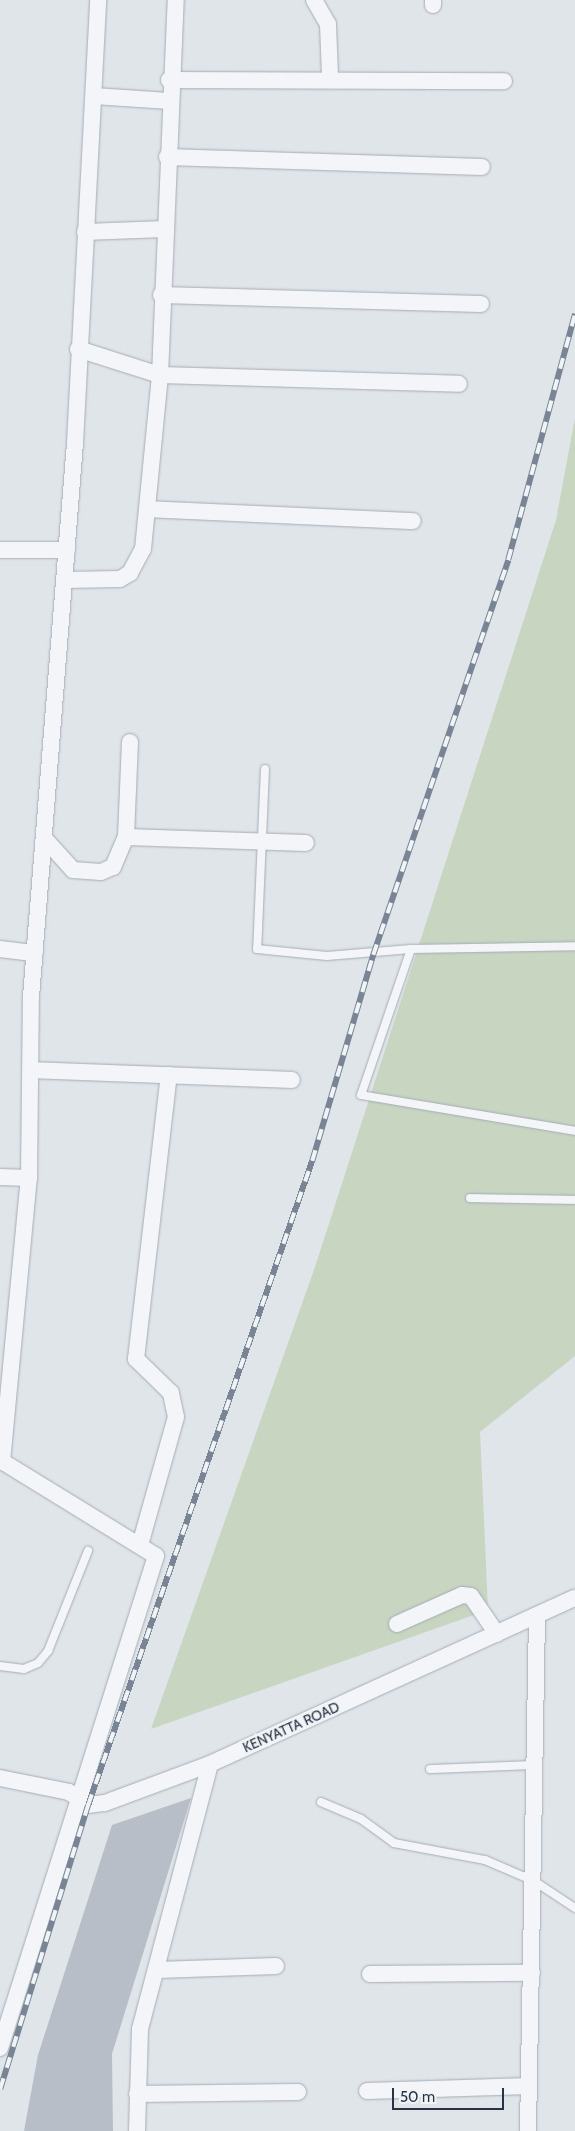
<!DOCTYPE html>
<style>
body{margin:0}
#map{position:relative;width:575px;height:2131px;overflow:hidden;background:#e0e5ea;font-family:Cabin,sans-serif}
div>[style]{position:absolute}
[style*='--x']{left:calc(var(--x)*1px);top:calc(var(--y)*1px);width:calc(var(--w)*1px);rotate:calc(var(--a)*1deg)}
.green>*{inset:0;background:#c7d5c1}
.building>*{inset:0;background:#b7bec8}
.roads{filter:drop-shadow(0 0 1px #a5acb5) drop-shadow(0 0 1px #a5acb5)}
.lane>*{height:8px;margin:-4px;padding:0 4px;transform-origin:4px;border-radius:4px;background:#f3f5f8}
.street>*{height:16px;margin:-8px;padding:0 8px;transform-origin:8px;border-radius:8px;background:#f3f5f8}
.rail>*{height:5.5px;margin-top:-2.75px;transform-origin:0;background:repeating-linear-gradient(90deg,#f0f4f7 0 11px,#798595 0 22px);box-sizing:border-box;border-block:1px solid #798595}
span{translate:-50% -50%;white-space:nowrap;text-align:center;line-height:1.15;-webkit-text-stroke:5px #f0f4f7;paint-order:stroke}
.street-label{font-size:14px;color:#283343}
.scale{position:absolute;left:392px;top:2088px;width:112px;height:22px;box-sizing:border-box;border:2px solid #283343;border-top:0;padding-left:6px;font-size:15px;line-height:18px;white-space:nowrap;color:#283343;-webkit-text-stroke:4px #f0f4f7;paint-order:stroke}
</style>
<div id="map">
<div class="green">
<i style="clip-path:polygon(575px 418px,575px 1356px,480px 1432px,488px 1610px,151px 1729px,315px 1267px,556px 520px)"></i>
</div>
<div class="building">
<i style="clip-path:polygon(191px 1798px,112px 2054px,113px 2131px,24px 2131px,38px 2055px,112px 1825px)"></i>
</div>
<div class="roads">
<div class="lane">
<i style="--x:265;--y:769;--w:180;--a:92.5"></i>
<i style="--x:257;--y:949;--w:70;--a:5.7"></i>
<i style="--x:327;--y:956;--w:84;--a:-4.8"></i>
<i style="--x:411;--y:949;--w:164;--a:-1"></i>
<i style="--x:411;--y:949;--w:154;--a:108.9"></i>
<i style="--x:361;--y:1095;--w:217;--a:9.5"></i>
<i style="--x:470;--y:1198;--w:105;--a:1.1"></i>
<i style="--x:0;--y:1666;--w:24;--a:7"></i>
<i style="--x:24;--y:1669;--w:15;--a:-23"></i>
<i style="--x:38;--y:1663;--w:16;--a:-50"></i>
<i style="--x:48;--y:1651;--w:108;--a:-68.2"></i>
<i style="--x:430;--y:1769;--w:105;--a:-2.2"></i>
<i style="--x:321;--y:1802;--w:43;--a:23"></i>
<i style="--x:361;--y:1819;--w:41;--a:36"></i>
<i style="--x:394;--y:1843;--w:93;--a:10.6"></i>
<i style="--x:485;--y:1860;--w:53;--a:23.2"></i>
<i style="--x:534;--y:1881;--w:49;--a:33.4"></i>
</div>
<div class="street">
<i style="--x:314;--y:0;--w:28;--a:60"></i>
<i style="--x:328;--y:24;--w:53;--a:87.8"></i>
<i style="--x:433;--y:5;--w:5;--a:-90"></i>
<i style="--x:169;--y:80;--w:335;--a:0.2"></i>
<i style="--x:94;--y:96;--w:75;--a:3.8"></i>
<i style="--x:167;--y:157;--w:315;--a:1.8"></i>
<i style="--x:85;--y:232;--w:79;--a:-2.2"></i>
<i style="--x:161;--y:295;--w:320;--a:1.6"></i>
<i style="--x:78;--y:349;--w:86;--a:17.6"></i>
<i style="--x:160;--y:375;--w:299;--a:1.7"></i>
<i style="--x:148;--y:509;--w:265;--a:2.6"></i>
<i style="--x:0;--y:550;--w:67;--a:0"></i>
<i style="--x:64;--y:580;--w:56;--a:-1"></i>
<i style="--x:120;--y:579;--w:12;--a:-31"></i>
<i style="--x:130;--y:573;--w:27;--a:-62"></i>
<i style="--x:143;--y:549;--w:175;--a:-84.4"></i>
<i style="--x:160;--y:375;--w:375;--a:-87.6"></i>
<i style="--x:126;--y:837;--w:180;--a:1.9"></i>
<i style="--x:44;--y:838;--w:43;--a:47.8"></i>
<i style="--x:73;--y:870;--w:28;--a:4"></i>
<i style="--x:101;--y:872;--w:13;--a:-23"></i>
<i style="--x:113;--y:867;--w:33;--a:-67"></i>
<i style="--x:126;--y:837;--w:95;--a:-87.6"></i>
<i style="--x:0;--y:949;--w:35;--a:7"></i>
<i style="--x:31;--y:1070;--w:261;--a:2.2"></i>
<i style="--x:0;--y:1177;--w:29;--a:2"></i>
<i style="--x:0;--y:1460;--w:183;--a:31.6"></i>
<i style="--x:156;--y:1556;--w:516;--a:107.59"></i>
<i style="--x:2;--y:1462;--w:285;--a:-84.6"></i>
<i style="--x:29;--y:1178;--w:181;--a:-89.4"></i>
<i style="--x:31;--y:997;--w:556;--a:-85.46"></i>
<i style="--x:75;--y:443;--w:444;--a:-87"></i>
<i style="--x:140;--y:1545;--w:133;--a:-74.3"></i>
<i style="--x:176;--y:1417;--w:25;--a:-102"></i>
<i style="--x:171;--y:1393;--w:49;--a:-135.8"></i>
<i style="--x:136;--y:1359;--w:286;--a:-83.4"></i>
<i style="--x:397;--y:1624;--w:71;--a:-24"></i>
<i style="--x:462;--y:1595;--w:9;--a:6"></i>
<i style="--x:471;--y:1596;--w:46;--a:55.6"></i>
<i style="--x:0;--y:1778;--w:70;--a:11.5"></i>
<i style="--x:69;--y:1792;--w:23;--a:34"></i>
<i style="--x:88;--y:1805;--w:17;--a:-7"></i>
<i style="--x:105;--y:1803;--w:112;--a:-20.4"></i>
<i style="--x:210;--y:1764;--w:401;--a:-24.5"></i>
<i style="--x:157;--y:1970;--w:119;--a:-1.9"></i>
<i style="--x:370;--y:1974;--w:162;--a:-0.4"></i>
<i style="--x:367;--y:2091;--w:162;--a:-1.8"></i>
<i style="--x:137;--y:2094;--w:161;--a:-0.7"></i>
<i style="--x:137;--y:2131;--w:102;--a:-88.3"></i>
<i style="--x:140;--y:2029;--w:274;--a:-75.2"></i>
<i style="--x:528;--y:2131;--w:516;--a:-89"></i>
</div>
</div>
<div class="rail">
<i style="--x:0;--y:2089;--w:297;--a:-72.8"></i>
<i style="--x:88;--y:1805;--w:682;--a:-70.82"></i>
<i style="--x:312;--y:1161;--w:215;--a:-73.5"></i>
<i style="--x:373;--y:955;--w:417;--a:-71.1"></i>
<i style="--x:508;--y:560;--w:255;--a:-74.8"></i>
</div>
<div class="street-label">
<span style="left:291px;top:1727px;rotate:-24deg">KENYATTA ROAD</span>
</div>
<div class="scale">50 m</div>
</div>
